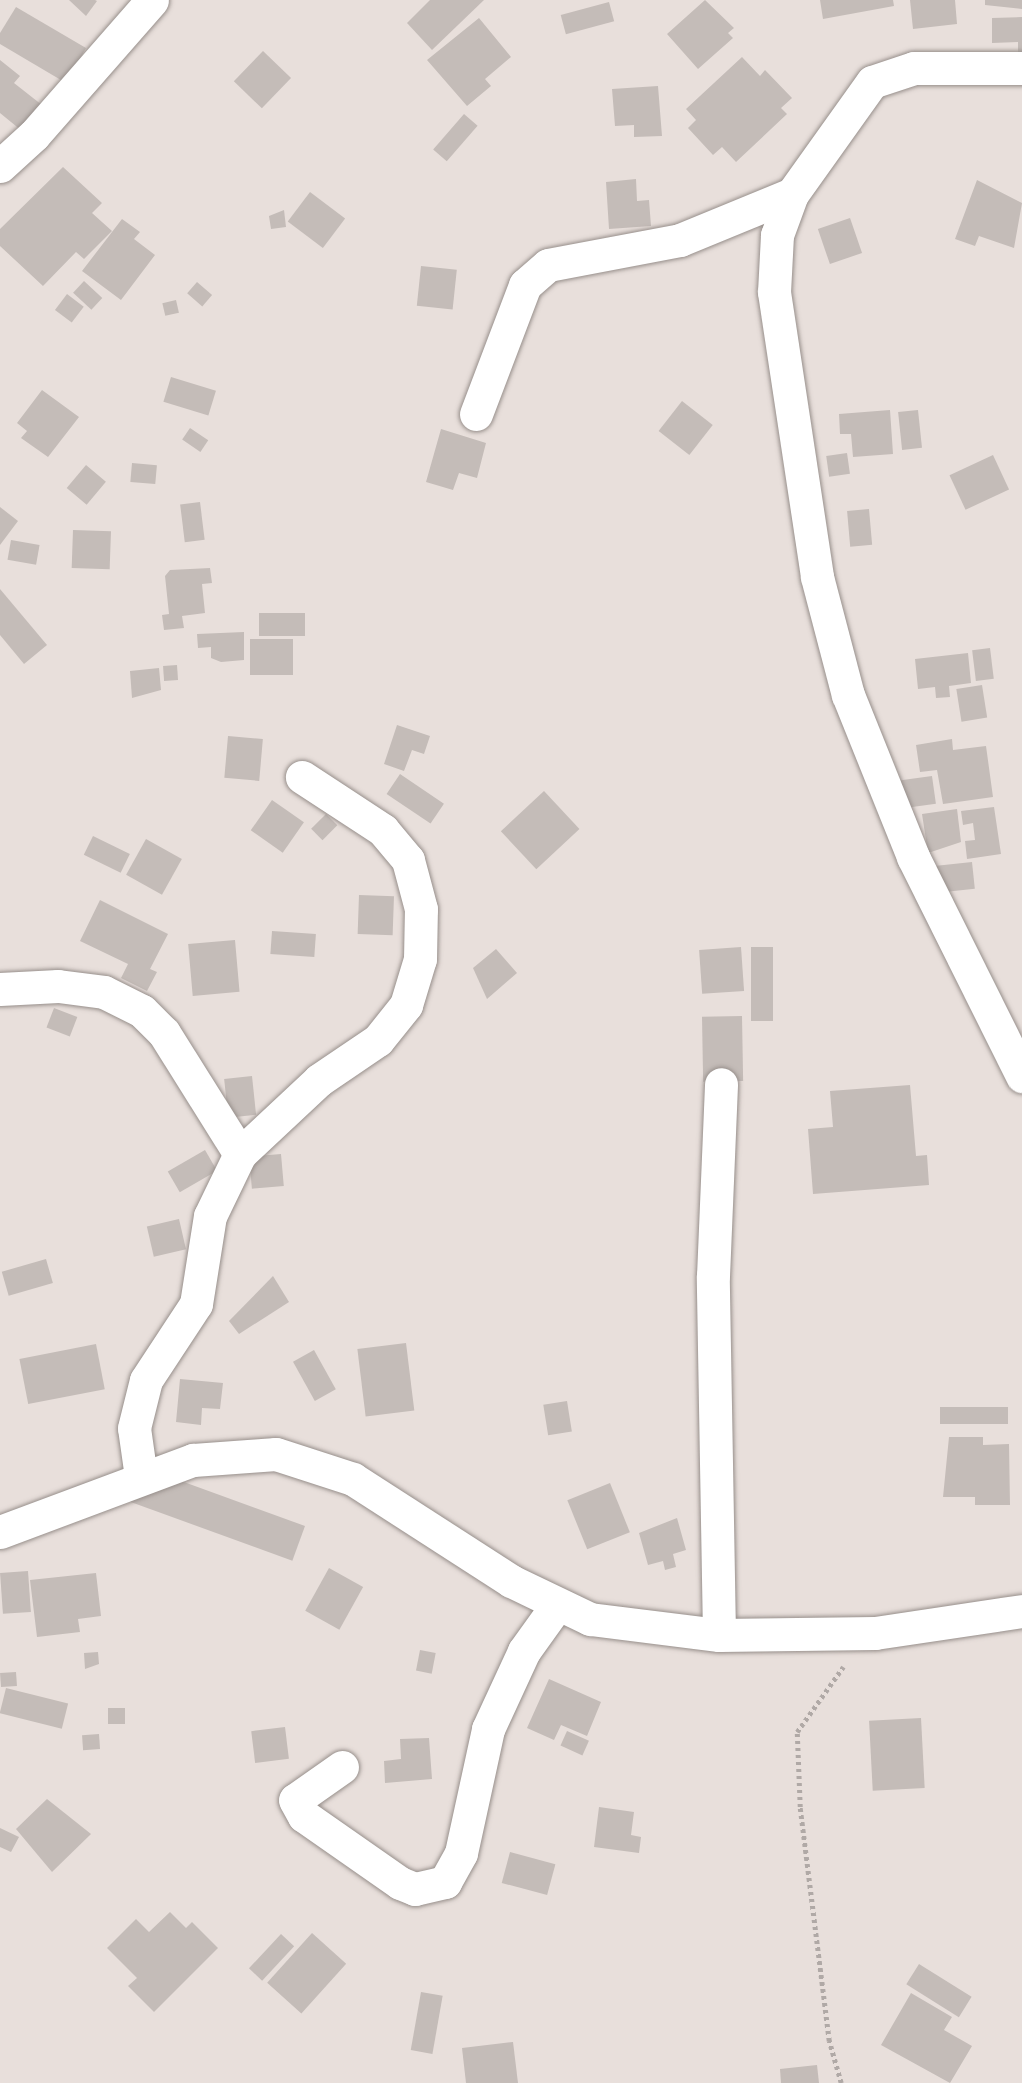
<!DOCTYPE html>
<style>
body{margin:0}
#map{position:relative;width:1022px;height:2083px;overflow:hidden;background:#e8dfdb;font-family:Arial,sans-serif}
div>[style]{position:absolute}
[style*='--x']{left:calc(var(--x)*1px);top:calc(var(--y)*1px);width:calc(var(--w)*1px);rotate:calc(var(--a)*1deg)}
.building>*{inset:0;background:#c4bcb8;transform-origin:0 0}
.path>*{height:4.5px;margin-top:-2.25px;transform-origin:0;background:repeating-linear-gradient(90deg,#b0a9a6 0 3.5px,transparent 0 7px)}
.roads{filter:drop-shadow(0 0 2px #978f8b) drop-shadow(0 0 2px #978f8b)}
.minor>*{height:33px;margin:-16.5px;padding:0 16.5px;transform-origin:16.5px;border-radius:16.5px;background:#fff}
span{translate:-50% -50%;white-space:nowrap;text-align:center;line-height:1.15;-webkit-text-stroke:7px #fff;paint-order:stroke}
</style>
<div id="map">
<div class="building">
<i style="clip-path:polygon(69px 0,95px 0,97px 1px,86px 16px)"></i>
<i style="clip-path:polygon(430px 0,484px 0,432px 50px,407px 23px)"></i>
<i style="clip-path:polygon(705px 0,734px 28px,728px 33px,733px 38px,698px 69px,667px 34px)"></i>
<i style="clip-path:polygon(820px 0,893px 0,894px 6px,823px 19px)"></i>
<i style="clip-path:polygon(910px 0,955px 0,957px 24px,913px 29px)"></i>
<i style="clip-path:polygon(985px 0,1022px 0,1022px 9px,985px 5px)"></i>
<i style="left:609px;top:2px;width:20px;height:50px;rotate:75deg"></i>
<i style="clip-path:polygon(16px 7px,86px 48px,66px 83px,0 44px,0 33px)"></i>
<i style="clip-path:polygon(1022px 17px,1022px 58px,1018px 59px,1018px 42px,992px 43px,992px 18px)"></i>
<i style="clip-path:polygon(479px 18px,511px 57px,485px 79px,491px 86px,467px 106px,427px 60px)"></i>
<i style="left:263px;top:51px;width:39px;height:42px;rotate:44deg"></i>
<i style="clip-path:polygon(742px 57px,760px 76px,765px 70px,792px 98px,781px 108px,787px 114px,736px 162px,722px 147px,713px 155px,688px 128px,696px 120px,686px 109px)"></i>
<i style="clip-path:polygon(0 60px,20px 76px,14px 83px,42px 105px,22px 131px,0 113px)"></i>
<i style="clip-path:polygon(658px 86px,662px 136px,634px 137px,634px 125px,615px 126px,612px 89px)"></i>
<i style="left:464px;top:114px;width:18px;height:47px;rotate:41deg"></i>
<i style="clip-path:polygon(63px 167px,102px 203px,92px 213px,112px 231px,84px 259px,76px 252px,43px 286px,0 246px,0 229px)"></i>
<i style="clip-path:polygon(636px 179px,637px 201px,649px 200px,651px 226px,609px 229px,606px 182px)"></i>
<i style="clip-path:polygon(977px 180px,1022px 203px,1014px 248px,979px 236px,975px 246px,955px 239px)"></i>
<i style="left:310px;top:192px;width:44px;height:37px;rotate:37deg"></i>
<i style="clip-path:polygon(284px 210px,286px 227px,271px 229px,269px 216px)"></i>
<i style="left:850px;top:218px;width:37px;height:34px;rotate:71deg"></i>
<i style="clip-path:polygon(122px 219px,140px 232px,134px 239px,155px 255px,121px 300px,82px 271px)"></i>
<i style="left:421px;top:266px;width:36px;height:40px;rotate:6deg"></i>
<i style="left:84px;top:281px;width:25px;height:16px;rotate:43deg"></i>
<i style="left:197px;top:282px;width:20px;height:15px;rotate:41deg"></i>
<i style="left:67px;top:294px;width:21px;height:20px;rotate:37deg"></i>
<i style="left:176px;top:300px;width:13px;height:14px;rotate:77deg"></i>
<i style="left:171px;top:377px;width:47px;height:26px;rotate:17deg"></i>
<i style="clip-path:polygon(42px 390px,79px 417px,48px 457px,21px 438px,27px 431px,17px 423px)"></i>
<i style="left:682px;top:401px;width:39px;height:38px;rotate:38deg"></i>
<i style="clip-path:polygon(890px 410px,893px 454px,853px 457px,851px 434px,840px 434px,839px 414px)"></i>
<i style="left:918px;top:410px;width:38px;height:20px;rotate:84deg"></i>
<i style="left:190px;top:428px;width:22px;height:14px;rotate:34deg"></i>
<i style="clip-path:polygon(441px 429px,486px 443px,477px 478px,459px 473px,453px 490px,426px 482px)"></i>
<i style="left:847px;top:453px;width:21px;height:21px;rotate:82deg"></i>
<i style="left:993px;top:455px;width:38px;height:48px;rotate:65deg"></i>
<i style="left:132px;top:463px;width:25px;height:19px;rotate:5deg"></i>
<i style="left:86px;top:465px;width:26px;height:30px;rotate:40deg"></i>
<i style="left:200px;top:502px;width:38px;height:20px;rotate:83deg"></i>
<i style="clip-path:polygon(0 507px,18px 521px,0 545px)"></i>
<i style="left:869px;top:509px;width:36px;height:22px;rotate:85deg"></i>
<i style="left:73px;top:530px;width:38px;height:38px;rotate:2deg"></i>
<i style="left:11px;top:540px;width:29px;height:20px;rotate:10deg"></i>
<i style="clip-path:polygon(210px 568px,212px 583px,202px 584px,205px 613px,182px 616px,184px 628px,164px 630px,162px 615px,169px 614px,165px 576px,170px 570px)"></i>
<i style="clip-path:polygon(0 589px,47px 645px,24px 664px,0 635px)"></i>
<i style="left:259px;top:613px;width:46px;height:23px"></i>
<i style="clip-path:polygon(244px 632px,244px 660px,221px 662px,211px 658px,211px 647px,198px 648px,197px 634px)"></i>
<i style="left:250px;top:639px;width:43px;height:36px"></i>
<i style="left:990px;top:648px;width:31px;height:18px;rotate:83deg"></i>
<i style="clip-path:polygon(968px 653px,971px 683px,949px 686px,950px 697px,936px 698px,935px 687px,918px 689px,915px 659px)"></i>
<i style="left:177px;top:665px;width:15px;height:14px;rotate:86deg"></i>
<i style="clip-path:polygon(159px 668px,161px 690px,132px 698px,130px 671px)"></i>
<i style="left:982px;top:685px;width:33px;height:26px;rotate:81deg"></i>
<i style="clip-path:polygon(397px 725px,430px 736px,424px 754px,412px 750px,404px 771px,384px 764px)"></i>
<i style="left:228px;top:736px;width:35px;height:42px;rotate:5deg"></i>
<i style="clip-path:polygon(952px 739px,953px 750px,986px 746px,993px 797px,943px 804px,937px 770px,920px 772px,916px 745px)"></i>
<i style="left:400px;top:774px;width:53px;height:24px;rotate:34deg"></i>
<i style="left:932px;top:776px;width:28px;height:35px;rotate:82deg"></i>
<i style="left:544px;top:791px;width:52px;height:59px;rotate:47deg"></i>
<i style="left:272px;top:800px;width:39px;height:37px;rotate:35deg"></i>
<i style="clip-path:polygon(994px 807px,1001px 854px,967px 859px,965px 841px,975px 840px,973px 823px,963px 825px,961px 811px)"></i>
<i style="clip-path:polygon(957px 809px,961px 842px,928px 853px,922px 814px)"></i>
<i style="left:326px;top:814px;width:16px;height:21px;rotate:45deg"></i>
<i style="left:93px;top:836px;width:41px;height:21px;rotate:26deg"></i>
<i style="left:146px;top:839px;width:41px;height:41px;rotate:29deg"></i>
<i style="left:972px;top:862px;width:27px;height:40px;rotate:84deg"></i>
<i style="left:359px;top:895px;width:35px;height:39px;rotate:2deg"></i>
<i style="clip-path:polygon(100px 900px,168px 934px,150px 969px,157px 972px,147px 991px,121px 978px,128px 964px,80px 941px)"></i>
<i style="left:272px;top:931px;width:44px;height:23px;rotate:4deg"></i>
<i style="left:235px;top:940px;width:52px;height:47px;rotate:85deg"></i>
<i style="left:741px;top:947px;width:44px;height:42px;rotate:86deg"></i>
<i style="left:751px;top:947px;width:22px;height:74px"></i>
<i style="clip-path:polygon(496px 949px,517px 973px,487px 999px,473px 968px)"></i>
<i style="left:54px;top:1008px;width:25px;height:21px;rotate:21deg"></i>
<i style="left:742px;top:1016px;width:65px;height:40px;rotate:89deg"></i>
<i style="left:252px;top:1076px;width:39px;height:28px;rotate:84deg"></i>
<i style="clip-path:polygon(910px 1085px,916px 1156px,927px 1155px,929px 1185px,813px 1194px,808px 1129px,833px 1127px,830px 1091px)"></i>
<i style="left:205px;top:1150px;width:24px;height:43px;rotate:60deg"></i>
<i style="left:281px;top:1154px;width:32px;height:32px;rotate:85deg"></i>
<i style="left:179px;top:1219px;width:31px;height:33px;rotate:77deg"></i>
<i style="left:46px;top:1259px;width:25px;height:46px;rotate:74deg"></i>
<i style="clip-path:polygon(273px 1276px,289px 1302px,239px 1334px,229px 1321px)"></i>
<i style="left:406px;top:1343px;width:68px;height:49px;rotate:83deg"></i>
<i style="left:96px;top:1344px;width:46px;height:78px;rotate:79deg"></i>
<i style="left:314px;top:1350px;width:45px;height:24px;rotate:61deg"></i>
<i style="clip-path:polygon(180px 1379px,223px 1383px,220px 1409px,202px 1408px,201px 1425px,176px 1422px)"></i>
<i style="left:567px;top:1401px;width:31px;height:24px;rotate:81deg"></i>
<i style="left:940px;top:1407px;width:68px;height:17px"></i>
<i style="clip-path:polygon(949px 1437px,983px 1437px,983px 1445px,1009px 1444px,1010px 1505px,975px 1505px,975px 1497px,943px 1497px)"></i>
<i style="left:610px;top:1483px;width:53px;height:46px;rotate:68deg"></i>
<i style="clip-path:polygon(677px 1518px,686px 1550px,673px 1554px,676px 1567px,665px 1570px,663px 1561px,648px 1565px,639px 1533px)"></i>
<i style="left:305px;top:1526px;width:37px;height:180px;rotate:110deg"></i>
<i style="left:329px;top:1568px;width:39px;height:49px;rotate:29deg"></i>
<i style="left:28px;top:1571px;width:41px;height:28px;rotate:86deg"></i>
<i style="clip-path:polygon(96px 1573px,101px 1616px,78px 1619px,80px 1632px,37px 1637px,30px 1580px)"></i>
<i style="left:420px;top:1650px;width:16px;height:21px;rotate:11deg"></i>
<i style="clip-path:polygon(98px 1652px,99px 1664px,85px 1669px,84px 1653px)"></i>
<i style="left:16px;top:1672px;width:14px;height:16px;rotate:86deg"></i>
<i style="clip-path:polygon(549px 1679px,601px 1702px,587px 1736px,561px 1725px,554px 1740px,527px 1728px)"></i>
<i style="left:6px;top:1688px;width:64px;height:26px;rotate:14deg"></i>
<i style="left:108px;top:1708px;width:17px;height:16px"></i>
<i style="left:921px;top:1718px;width:70px;height:52px;rotate:87deg"></i>
<i style="left:285px;top:1727px;width:32px;height:34px;rotate:83deg"></i>
<i style="left:567px;top:1731px;width:24px;height:16px;rotate:24deg"></i>
<i style="left:99px;top:1734px;width:15px;height:17px;rotate:86deg"></i>
<i style="clip-path:polygon(429px 1738px,432px 1779px,385px 1783px,384px 1761px,401px 1759px,400px 1739px)"></i>
<i style="clip-path:polygon(47px 1799px,91px 1834px,52px 1872px,16px 1829px)"></i>
<i style="clip-path:polygon(599px 1807px,634px 1812px,631px 1835px,641px 1837px,639px 1853px,594px 1847px)"></i>
<i style="clip-path:polygon(0 1828px,19px 1837px,11px 1852px,0 1847px)"></i>
<i style="left:510px;top:1852px;width:47px;height:32px;rotate:15deg"></i>
<i style="clip-path:polygon(170px 1912px,186px 1928px,192px 1922px,218px 1948px,154px 2012px,128px 1986px,137px 1978px,107px 1948px,136px 1919px,149px 1932px)"></i>
<i style="left:312px;top:1933px;width:46px;height:67px;rotate:42deg"></i>
<i style="left:281px;top:1934px;width:18px;height:47px;rotate:43deg"></i>
<i style="left:919px;top:1964px;width:62px;height:24px;rotate:32deg"></i>
<i style="left:421px;top:1992px;width:22px;height:59px;rotate:10deg"></i>
<i style="clip-path:polygon(911px 1993px,952px 2017px,944px 2030px,972px 2046px,950px 2083px,881px 2045px)"></i>
<i style="clip-path:polygon(513px 2042px,518px 2083px,466px 2083px,462px 2048px)"></i>
<i style="clip-path:polygon(817px 2065px,819px 2083px,781px 2083px,780px 2069px)"></i>
</div>
<div class="path">
<i style="--x:841;--y:2083;--w:44;--a:-105.9"></i>
<i style="--x:829;--y:2041;--w:236;--a:-97.1"></i>
<i style="--x:800;--y:1807;--w:75;--a:-92.3"></i>
<i style="--x:797;--y:1732;--w:80;--a:-54.7"></i>
</div>
<div class="roads">
<div class="minor">
<i style="--x:1022;--y:68;--w:108;--a:180"></i>
<i style="--x:914;--y:68;--w:44;--a:161.6"></i>
<i style="--x:872;--y:82;--w:138;--a:125.5"></i>
<i style="--x:792;--y:194;--w:44;--a:110.1"></i>
<i style="--x:777;--y:235;--w:57;--a:93"></i>
<i style="--x:774;--y:292;--w:288;--a:81.4"></i>
<i style="--x:817;--y:577;--w:122;--a:75.3"></i>
<i style="--x:848;--y:695;--w:175;--a:68.1"></i>
<i style="--x:913;--y:857;--w:245;--a:63.5"></i>
<i style="--x:0;--y:166;--w:46;--a:-42.4"></i>
<i style="--x:34;--y:135;--w:179;--a:-48.8"></i>
<i style="--x:476;--y:414;--w:138;--a:-69.2"></i>
<i style="--x:525;--y:285;--w:30;--a:-41"></i>
<i style="--x:548;--y:265;--w:134;--a:-10.7"></i>
<i style="--x:680;--y:240;--w:121;--a:-22.3"></i>
<i style="--x:0;--y:989;--w:58;--a:-3"></i>
<i style="--x:58;--y:986;--w:46;--a:7.4"></i>
<i style="--x:104;--y:992;--w:42;--a:26.6"></i>
<i style="--x:142;--y:1011;--w:31;--a:45"></i>
<i style="--x:164;--y:1033;--w:143;--a:57.9"></i>
<i style="--x:141;--y:1477;--w:49;--a:-98.1"></i>
<i style="--x:134;--y:1428;--w:49;--a:-76"></i>
<i style="--x:146;--y:1380;--w:91;--a:-56.7"></i>
<i style="--x:196;--y:1304;--w:89;--a:-81"></i>
<i style="--x:210;--y:1216;--w:69;--a:-64.2"></i>
<i style="--x:240;--y:1154;--w:108;--a:-43.1"></i>
<i style="--x:319;--y:1080;--w:71;--a:-34.1"></i>
<i style="--x:378;--y:1040;--w:45;--a:-51.3"></i>
<i style="--x:406;--y:1005;--w:48;--a:-73.1"></i>
<i style="--x:420;--y:959;--w:50;--a:-88.9"></i>
<i style="--x:421;--y:909;--w:51;--a:-104.9"></i>
<i style="--x:408;--y:860;--w:39;--a:-130"></i>
<i style="--x:383;--y:830;--w:97;--a:-146.8"></i>
<i style="--x:0;--y:1532;--w:206;--a:-20.5"></i>
<i style="--x:193;--y:1460;--w:83;--a:-4.1"></i>
<i style="--x:276;--y:1454;--w:81;--a:18"></i>
<i style="--x:353;--y:1479;--w:188;--a:32.8"></i>
<i style="--x:511;--y:1581;--w:88;--a:25.7"></i>
<i style="--x:590;--y:1619;--w:130;--a:7.1"></i>
<i style="--x:719;--y:1635;--w:156;--a:-0.7"></i>
<i style="--x:875;--y:1633;--w:149;--a:-8.5"></i>
<i style="--x:719;--y:1635;--w:359;--a:-91"></i>
<i style="--x:713;--y:1276;--w:192;--a:-87.6"></i>
<i style="--x:342;--y:1767;--w:57;--a:144.9"></i>
<i style="--x:295;--y:1800;--w:18;--a:61"></i>
<i style="--x:304;--y:1816;--w:117;--a:34.9"></i>
<i style="--x:400;--y:1883;--w:16;--a:22"></i>
<i style="--x:415;--y:1889;--w:31;--a:-13"></i>
<i style="--x:445;--y:1882;--w:33;--a:-61"></i>
<i style="--x:461;--y:1853;--w:127;--a:-77.7"></i>
<i style="--x:488;--y:1729;--w:86;--a:-65.2"></i>
<i style="--x:524;--y:1651;--w:57;--a:-54.3"></i>
</div>
</div>
</div>
